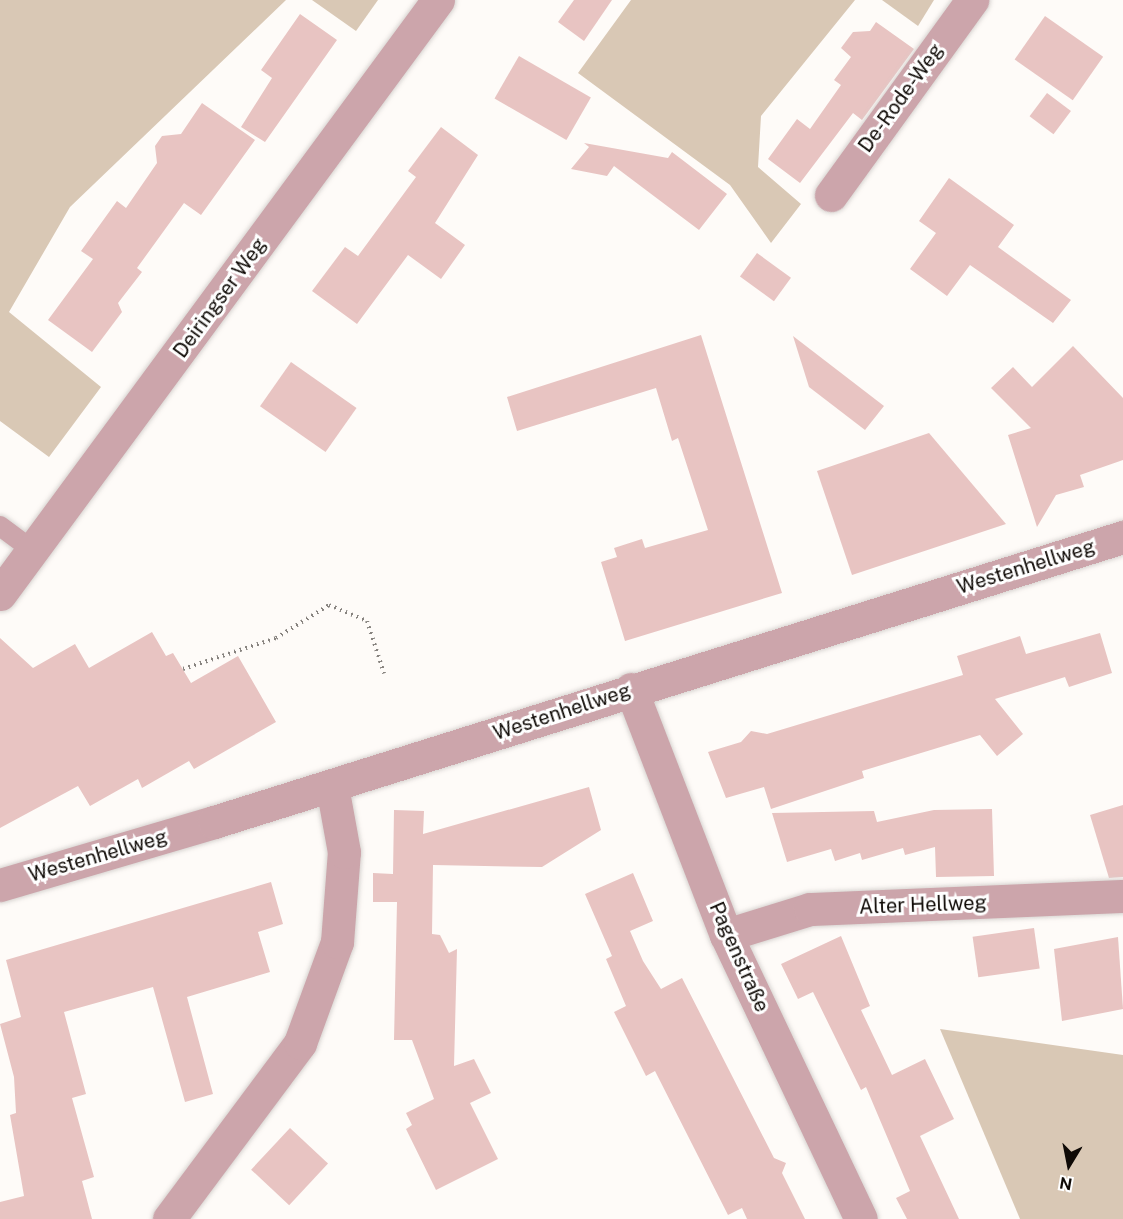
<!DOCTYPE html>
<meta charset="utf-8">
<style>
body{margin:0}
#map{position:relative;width:1123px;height:1219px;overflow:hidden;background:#fefbf8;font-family:"Public Sans",sans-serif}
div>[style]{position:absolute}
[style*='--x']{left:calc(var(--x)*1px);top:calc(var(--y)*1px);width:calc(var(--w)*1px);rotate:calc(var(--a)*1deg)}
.green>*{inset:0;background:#d9c8b5}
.building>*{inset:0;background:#e8c4c2;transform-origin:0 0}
.path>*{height:4px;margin-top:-2px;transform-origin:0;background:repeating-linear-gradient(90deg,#87837f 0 1.5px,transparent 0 6px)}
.roads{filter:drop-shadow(0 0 2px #d8d4d1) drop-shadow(0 0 2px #d8d4d1)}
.service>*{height:20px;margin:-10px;padding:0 10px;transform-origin:10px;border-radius:10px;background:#cca5ab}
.minor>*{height:33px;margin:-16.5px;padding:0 16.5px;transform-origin:16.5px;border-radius:16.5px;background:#cca5ab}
.tertiary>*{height:33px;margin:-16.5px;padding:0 16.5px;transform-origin:16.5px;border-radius:16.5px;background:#cca5ab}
span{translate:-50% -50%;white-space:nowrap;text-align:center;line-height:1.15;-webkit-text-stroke:6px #fff;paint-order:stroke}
.street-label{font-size:20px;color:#0f0a06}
.north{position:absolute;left:1039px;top:1135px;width:60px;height:60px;-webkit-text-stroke:4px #fff;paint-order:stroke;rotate:190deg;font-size:16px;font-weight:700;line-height:24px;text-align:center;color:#0f0a06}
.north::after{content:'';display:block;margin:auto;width:21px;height:27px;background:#0f0a06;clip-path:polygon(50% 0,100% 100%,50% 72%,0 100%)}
</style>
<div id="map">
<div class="green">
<i style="clip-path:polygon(0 0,286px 0,70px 207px,9px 312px,101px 387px,49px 457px,0 421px)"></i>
<i style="clip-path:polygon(312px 0,378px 0,356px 31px)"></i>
<i style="clip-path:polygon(631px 0,855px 0,761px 116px,758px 167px,801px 204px,771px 243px,730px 185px,578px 73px)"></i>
<i style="clip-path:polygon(882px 0,934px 0,918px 26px)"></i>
<i style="clip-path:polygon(940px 1029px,1123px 1055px,1123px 1219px,1020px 1219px)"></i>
</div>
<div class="building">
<i style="clip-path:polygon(574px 0,612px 0,584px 41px,558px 22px)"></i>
<i style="clip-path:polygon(300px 14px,337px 40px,265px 142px,241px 127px,272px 78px,261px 70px)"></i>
<i style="left:1045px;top:16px;width:71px;height:53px;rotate:35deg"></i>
<i style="clip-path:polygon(876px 22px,914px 49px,862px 120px,853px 113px,800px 183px,768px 159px,797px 119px,810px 129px,841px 85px,834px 80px,851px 57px,841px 48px,853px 32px,870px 31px)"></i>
<i style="left:519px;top:56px;width:83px;height:49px;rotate:30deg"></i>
<i style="left:1047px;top:93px;width:30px;height:29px;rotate:37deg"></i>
<i style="clip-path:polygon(202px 103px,255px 140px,201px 215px,184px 203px,137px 268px,142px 272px,118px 303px,122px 312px,92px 352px,48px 320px,93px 259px,81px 251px,117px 201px,126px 208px,157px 163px,155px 146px,162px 136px,181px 134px)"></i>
<i style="clip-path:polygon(441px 127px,478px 155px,435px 223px,465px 245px,441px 279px,408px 255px,357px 324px,312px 291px,345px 247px,358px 256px,416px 177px,408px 171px)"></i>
<i style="clip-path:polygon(584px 143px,668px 158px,672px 152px,727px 194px,699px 230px,614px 166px,607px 176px,571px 169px,589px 147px)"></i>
<i style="clip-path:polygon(949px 178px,1014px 225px,998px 247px,1071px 300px,1053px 323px,970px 265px,947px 296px,910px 269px,936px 233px,919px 221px)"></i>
<i style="left:757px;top:253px;width:42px;height:29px;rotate:36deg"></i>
<i style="clip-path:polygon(701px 335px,782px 593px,625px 641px,601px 562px,617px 557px,614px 548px,642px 539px,645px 548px,708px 530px,678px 438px,672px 441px,656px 388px,517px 431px,507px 397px)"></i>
<i style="clip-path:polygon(793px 336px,884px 406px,865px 430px,809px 387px)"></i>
<i style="clip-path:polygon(1073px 346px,1123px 398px,1123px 460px,1080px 475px,1084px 487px,1056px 495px,1037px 527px,1008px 435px,1031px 428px,991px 388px,1013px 367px,1032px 387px)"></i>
<i style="left:291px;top:362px;width:80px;height:54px;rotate:35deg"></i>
<i style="clip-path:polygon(929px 433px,1006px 524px,852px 575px,817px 471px)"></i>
<i style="clip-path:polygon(152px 632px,166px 656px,173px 653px,191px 683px,238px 656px,276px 722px,194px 769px,189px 761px,142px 788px,138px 779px,90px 806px,78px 786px,0 828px,0 638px,33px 668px,75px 644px,89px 668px)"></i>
<i style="clip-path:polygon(1100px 633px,1112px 673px,1069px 687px,1065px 677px,995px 699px,1023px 734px,997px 756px,980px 735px,862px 771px,864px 778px,771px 809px,764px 787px,726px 798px,708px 752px,741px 742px,751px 731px,767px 734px,963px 675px,957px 656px,1020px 636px,1026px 654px)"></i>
<i style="clip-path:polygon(589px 787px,601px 830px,542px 867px,433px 865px,432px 934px,440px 935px,449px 953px,457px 949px,454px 1066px,474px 1059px,491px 1093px,470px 1103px,498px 1159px,436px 1190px,406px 1129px,412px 1125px,406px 1113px,434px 1099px,412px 1040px,394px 1040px,397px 902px,373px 902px,373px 873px,393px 874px,394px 810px,424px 811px,423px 834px)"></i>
<i style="clip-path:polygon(1123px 805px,1123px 877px,1109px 878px,1090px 815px)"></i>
<i style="clip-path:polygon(992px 809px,994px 876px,936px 877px,935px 847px,905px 855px,903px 848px,862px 860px,860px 853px,835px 861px,831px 849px,787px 862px,772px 813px,874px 811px,877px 822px,934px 810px)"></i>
<i style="clip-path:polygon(633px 873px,653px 921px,630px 931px,643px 961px,661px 989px,682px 978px,774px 1158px,786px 1163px,782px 1173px,805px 1219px,747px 1219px,742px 1208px,728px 1215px,655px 1071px,646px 1076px,614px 1012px,626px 1006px,606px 959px,612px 956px,585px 894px)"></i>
<i style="clip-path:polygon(271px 882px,283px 924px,258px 932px,270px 972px,187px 997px,213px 1094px,185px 1102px,153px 987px,64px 1012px,86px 1094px,72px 1098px,94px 1177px,82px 1181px,92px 1219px,0 1219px,0 1202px,24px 1196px,10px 1115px,16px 1113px,14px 1077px,0 1024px,21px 1017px,6px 960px)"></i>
<i style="left:1034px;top:928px;width:41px;height:62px;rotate:82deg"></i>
<i style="clip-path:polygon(841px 936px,870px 1006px,861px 1010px,892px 1075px,925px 1059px,954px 1119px,920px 1136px,959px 1219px,907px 1219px,896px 1198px,910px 1191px,866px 1087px,861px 1090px,813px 992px,798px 999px,781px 964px)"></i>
<i style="clip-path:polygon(1118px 937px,1123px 1009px,1062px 1021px,1054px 949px)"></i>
<i style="left:290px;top:1128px;width:52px;height:57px;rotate:43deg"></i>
</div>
<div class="path">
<i style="--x:183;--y:669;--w:98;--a:-18.4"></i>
<i style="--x:276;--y:638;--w:62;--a:-31.9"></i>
<i style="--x:329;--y:605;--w:41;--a:22.8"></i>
<i style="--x:367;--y:621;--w:55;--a:71.9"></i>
</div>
<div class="roads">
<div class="service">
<i style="--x:0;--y:526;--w:44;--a:36.6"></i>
</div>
<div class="minor">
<i style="--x:831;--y:195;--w:241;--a:-54.1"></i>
<i style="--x:0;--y:594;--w:738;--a:-53.6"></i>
<i style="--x:631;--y:689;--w:264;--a:68.9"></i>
<i style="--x:726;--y:935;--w:314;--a:64.6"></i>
<i style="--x:726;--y:935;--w:88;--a:-17.2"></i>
<i style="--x:810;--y:909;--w:313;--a:-2.4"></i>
<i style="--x:169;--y:1219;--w:219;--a:-53.3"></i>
<i style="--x:300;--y:1043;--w:108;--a:-69.9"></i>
<i style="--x:337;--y:942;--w:90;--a:-85.6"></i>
<i style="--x:344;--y:852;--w:67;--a:-100.3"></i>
</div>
<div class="tertiary">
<i style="--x:0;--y:885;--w:223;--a:-16.4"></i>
<i style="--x:214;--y:822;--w:953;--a:-17.41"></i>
</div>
</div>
<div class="street-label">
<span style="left:901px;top:98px;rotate:-54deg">De-Rode-Weg</span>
<span style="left:220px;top:298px;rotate:-54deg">Deiringser Weg</span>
<span style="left:1026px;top:567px;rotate:-17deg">Westenhellweg</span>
<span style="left:562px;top:712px;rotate:-18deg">Westenhellweg</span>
<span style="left:98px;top:856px;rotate:-16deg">Westenhellweg</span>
<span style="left:923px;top:905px;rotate:-2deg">Alter Hellweg</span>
<span style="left:739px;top:957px;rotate:66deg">Pagenstraße</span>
</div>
<div class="north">N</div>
</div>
